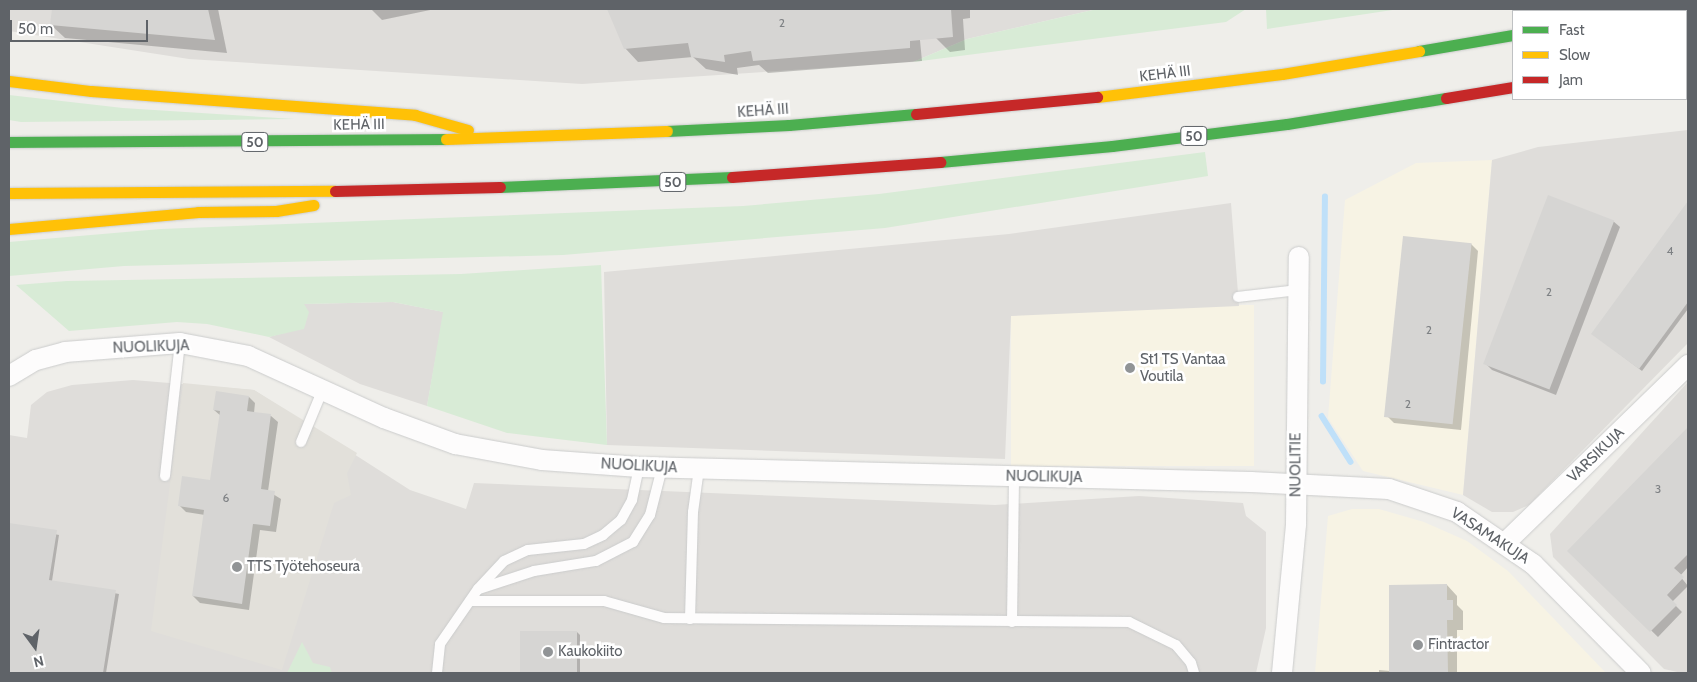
<!DOCTYPE html>
<meta charset="utf-8">
<style>
body{margin:0}
#map{position:relative;width:1697px;height:682px;overflow:hidden;background:#efeeea;font-family:Cabin,sans-serif}
div>[style]{position:absolute}
[style*='--x']{left:calc(var(--x)*1px);top:calc(var(--y)*1px);width:calc(var(--w)*1px);rotate:calc(var(--a)*1deg)}
.commercial>*{inset:0;background:#f7f3e4;transform-origin:0 0}
.industrial>*{inset:0;background:#dfddda}
.education>*{inset:0;background:#e2e0da}
.green>*{inset:0;background:#d8ebd6}
.shadow>*{inset:0;background:#0003}
.stream>*{height:5.5px;margin:-2.75px;padding:0 2.75px;transform-origin:2.75px;border-radius:2.75px;background:#bfe0f9}
.building>*{inset:0;background:#d6d5d3;transform-origin:0 0}
.roads{filter:drop-shadow(0 0 1px #cbcccc) drop-shadow(0 0 1px #cbcccc)}
.lane>*{height:10px;margin:-5px;padding:0 5px;transform-origin:5px;border-radius:5px;background:#fdfcfc}
.street>*{height:20px;margin:-10px;padding:0 10px;transform-origin:10px;border-radius:10px;background:#fdfcfc}
.fast>*{height:11px;margin:-5.5px;padding:0 5.5px;transform-origin:5.5px;border-radius:5.5px;background:#4caf50}
.slow>*{height:11px;margin:-5.5px;padding:0 5.5px;transform-origin:5.5px;border-radius:5.5px;background:#ffc107}
.jam>*{height:11px;margin:-5.5px;padding:0 5.5px;transform-origin:5.5px;border-radius:5.5px;background:#c62828}
.dots>*{width:14px;height:14px;translate:-50% -50%;box-sizing:border-box;border:2px solid #fff;border-radius:50%}
span{translate:-50% -50%;white-space:nowrap;text-align:center;line-height:1.15;-webkit-text-stroke:5px #fff;paint-order:stroke}
.number-label{font-size:12px;color:#7e8184}
.number-label span{-webkit-text-stroke-width:0}
.shield-label span{padding:1px 4px;background:#fff;border:1px solid;border-radius:4px;-webkit-text-stroke-width:0}
.shield-label{font-size:14px;color:#5f6368;font-weight:700}
.street-label{font-size:15px;color:#5f6368}
.poi-label{font-size:15px;color:#5f6368}
.left{translate:0 -50%;text-align:left}
.frame{position:absolute;inset:0;border:10px solid #5f6368;pointer-events:none}
.legend{position:absolute;left:1512px;top:10px;width:175px;height:90px;box-sizing:border-box;background:#fff;border:1px solid #bfc1c3;margin:0;padding:6px 9px;list-style:none;font-size:15px;color:#5f6368}
.legend li{display:flex;align-items:center;gap:10px;height:25px}
.legend b{width:25px;border:1px solid #bfc1c3}
.north{position:absolute;left:10px;top:622px;width:50px;height:50px;-webkit-text-stroke:4px #fff;paint-order:stroke;rotate:166deg;font-size:14px;font-weight:700;line-height:20px;text-align:center;color:#5f6368}
.north::after{content:'';display:block;margin:auto;width:18px;height:22px;background:#5f6368;clip-path:polygon(50% 0,100% 100%,50% 72%,0 100%)}
.scale{position:absolute;left:10px;top:20px;width:138px;height:22px;box-sizing:border-box;border:2px solid #5f6368;border-top:0;padding-left:6px;font-size:15px;line-height:18px;white-space:nowrap;color:#5f6368;-webkit-text-stroke:4px #fff;paint-order:stroke}
</style>
<div id="map">
<div class="commercial">
<i style="clip-path:polygon(1492px 160px,1463px 495px,1363px 471px,1328px 418px,1345px 200px,1416px 163px)"></i>
<i style="left:1254px;top:305px;width:161px;height:243px;rotate:90deg"></i>
<i style="clip-path:polygon(1352px 509px,1379px 509px,1424px 522px,1467px 541px,1508px 571px,1606px 673px,1315px 673px,1328px 516px)"></i>
</div>
<div class="industrial">
<i style="clip-path:polygon(9px 9px,1097px 9px,967px 39px,913px 62px,582px 84px,189px 59px,9px 31px)"></i>
<i style="clip-path:polygon(1688px 130px,1688px 343px,1529px 505px,1513px 512px,1492px 512px,1463px 495px,1492px 160px,1538px 147px)"></i>
<i style="clip-path:polygon(1231px 203px,1239px 306px,1011px 316px,1005px 459px,607px 445px,604px 272px,1009px 234px)"></i>
<i style="clip-path:polygon(393px 302px,444px 312px,427px 406px,360px 384px,269px 337px,283px 333px,303px 304px)"></i>
<i style="clip-path:polygon(133px 380px,254px 390px,410px 490px,466px 509px,474px 483px,995px 505px,1139px 496px,1243px 503px,1246px 516px,1266px 532px,1266px 628px,1256px 673px,9px 673px,9px 435px,27px 438px,31px 405px,47px 392px,72px 385px)"></i>
<i style="clip-path:polygon(1688px 382px,1688px 672px,1682px 673px,1664px 669px,1553px 557px,1550px 534px)"></i>
</div>
<div class="education">
<i style="clip-path:polygon(183px 383px,254px 390px,357px 453px,347px 473px,351px 495px,334px 503px,282px 670px,151px 631px)"></i>
</div>
<div class="green">
<i style="clip-path:polygon(1097px 9px,1246px 9px,1226px 22px,913px 62px,967px 39px)"></i>
<i style="clip-path:polygon(1266px 9px,1399px 9px,1267px 29px)"></i>
<i style="clip-path:polygon(9px 95px,123px 108px,295px 119px,21px 122px,9px 120px)"></i>
<i style="clip-path:polygon(1205px 152px,1208px 176px,885px 228px,563px 255px,124px 266px,9px 276px,9px 242px,161px 229px,743px 206px,879px 194px)"></i>
<i style="clip-path:polygon(601px 265px,607px 445px,507px 433px,427px 406px,443px 312px,393px 302px,304px 304px,309px 312px,304px 329px,269px 337px,207px 324px,177px 322px,69px 331px,16px 285px,67px 281px,461px 274px)"></i>
<i style="clip-path:polygon(302px 642px,313px 663px,330px 667px,332px 673px,287px 673px)"></i>
</div>
<div class="shadow">
<i style="clip-path:polygon(53px 9px,218px 9px,227px 53px,65px 38px,51px 25px)"></i>
<i style="clip-path:polygon(371px 9px,435px 9px,382px 20px)"></i>
<i style="clip-path:polygon(608px 9px,917px 9px,922px 61px,768px 73px,759px 65px,737px 68px,738px 75px,706px 69px,693px 57px,638px 62px,625px 48px)"></i>
<i style="clip-path:polygon(934px 9px,970px 9px,970px 18px,963px 19px,965px 50px,950px 52px,936px 38px)"></i>
<i style="clip-path:polygon(1688px 203px,1688px 309px,1642px 371px,1593px 334px)"></i>
<i style="clip-path:polygon(1613px 221px,1620px 227px,1556px 395px,1492px 370px,1486px 364px)"></i>
<i style="clip-path:polygon(1471px 244px,1478px 251px,1461px 430px,1394px 423px,1387px 416px)"></i>
<i style="clip-path:polygon(249px 397px,255px 403px,254px 413px,271px 416px,278px 422px,268px 491px,281px 499px,276px 532px,260px 530px,249px 610px,200px 603px,193px 596px,205px 515px,186px 512px,179px 505px,211px 481px,221px 416px,214px 410px)"></i>
<i style="clip-path:polygon(1688px 428px,1688px 567px,1680px 576px,1688px 586px,1672px 602px,1682px 612px,1658px 637px,1569px 551px)"></i>
<i style="clip-path:polygon(9px 524px,59px 535px,52px 581px,119px 594px,106px 673px,9px 673px)"></i>
<i style="clip-path:polygon(1447px 585px,1457px 596px,1457px 605px,1463px 611px,1463px 630px,1457px 630px,1457px 673px,1379px 673px,1379px 670px,1390px 671px)"></i>
<i style="clip-path:polygon(521px 632px,577px 632px,580px 635px,580px 673px,521px 673px)"></i>
</div>
<div class="stream">
<i style="--x:1323;--y:382;--w:185;--a:-89.4"></i>
<i style="--x:1322;--y:416;--w:54;--a:57.8"></i>
</div>
<div class="building">
<i style="clip-path:polygon(52px 9px,208px 9px,215px 40px,50px 25px)"></i>
<i style="clip-path:polygon(607px 9px,951px 9px,953px 37px,910px 41px,910px 48px,753px 61px,751px 51px,724px 55px,725px 62px,691px 57px,688px 43px,624px 49px)"></i>
<i style="left:1548px;top:195px;width:71px;height:181px;rotate:21deg"></i>
<i style="clip-path:polygon(1688px 201px,1688px 302px,1639px 369px,1591px 334px)"></i>
<i style="left:1403px;top:236px;width:69px;height:182px;rotate:6deg"></i>
<i style="clip-path:polygon(216px 391px,249px 396px,247px 411px,271px 414px,261px 489px,275px 491px,270px 526px,253px 524px,242px 604px,192px 596px,204px 510px,178px 506px,182px 476px,210px 480px,220px 411px,213px 410px)"></i>
<i style="clip-path:polygon(1688px 427px,1688px 554px,1674px 568px,1684px 577px,1667px 595px,1677px 605px,1650px 632px,1567px 551px)"></i>
<i style="clip-path:polygon(9px 523px,57px 530px,49px 580px,116px 590px,103px 673px,9px 673px)"></i>
<i style="clip-path:polygon(1447px 584px,1447px 600px,1453px 600px,1453px 620px,1447px 620px,1448px 672px,1389px 673px,1389px 585px)"></i>
<i style="left:520px;top:631px;width:57px;height:42px"></i>
</div>
<div class="roads">
<div class="lane">
<i style="--x:1238;--y:297;--w:60;--a:-6.7"></i>
<i style="--x:301;--y:442;--w:57;--a:-67.5"></i>
<i style="--x:165;--y:476;--w:134;--a:-83.6"></i>
<i style="--x:479;--y:589;--w:58;--a:-18.1"></i>
<i style="--x:534;--y:571;--w:63;--a:-9.2"></i>
<i style="--x:596;--y:561;--w:42;--a:-27.2"></i>
<i style="--x:633;--y:542;--w:32;--a:-58"></i>
<i style="--x:650;--y:515;--w:49;--a:-75.7"></i>
<i style="--x:470;--y:601;--w:134;--a:0"></i>
<i style="--x:604;--y:601;--w:62;--a:15.8"></i>
<i style="--x:664;--y:618;--w:465;--a:0.5"></i>
<i style="--x:1129;--y:622;--w:52;--a:26.1"></i>
<i style="--x:1176;--y:645;--w:23;--a:50"></i>
<i style="--x:1191;--y:663;--w:10;--a:73"></i>
<i style="--x:690;--y:619;--w:107;--a:-88.4"></i>
<i style="--x:693;--y:512;--w:43;--a:-82.1"></i>
<i style="--x:1012;--y:622;--w:146;--a:-89.2"></i>
<i style="--x:437;--y:673;--w:29;--a:-84"></i>
<i style="--x:440;--y:644;--w:67;--a:-55.4"></i>
<i style="--x:478;--y:589;--w:38;--a:-47"></i>
<i style="--x:504;--y:561;--w:26;--a:-25"></i>
<i style="--x:528;--y:550;--w:56;--a:-6.1"></i>
<i style="--x:584;--y:544;--w:21;--a:-25"></i>
<i style="--x:603;--y:535;--w:23;--a:-40"></i>
<i style="--x:621;--y:520;--w:23;--a:-61"></i>
<i style="--x:632;--y:500;--w:34;--a:-78"></i>
</div>
<div class="street">
<i style="--x:9;--y:376;--w:31;--a:-31"></i>
<i style="--x:36;--y:360;--w:30;--a:-15"></i>
<i style="--x:65;--y:352;--w:115;--a:-4.5"></i>
<i style="--x:180;--y:343;--w:69;--a:10.8"></i>
<i style="--x:248;--y:356;--w:149;--a:24.5"></i>
<i style="--x:384;--y:418;--w:76;--a:20.1"></i>
<i style="--x:455;--y:444;--w:88;--a:10.4"></i>
<i style="--x:542;--y:460;--w:97;--a:4.1"></i>
<i style="--x:639;--y:467;--w:612;--a:1.4"></i>
<i style="--x:1251;--y:482;--w:138;--a:2.9"></i>
<i style="--x:1389;--y:489;--w:72;--a:18.7"></i>
<i style="--x:1457;--y:512;--w:92;--a:34.4"></i>
<i style="--x:1533;--y:564;--w:153;--a:45.3"></i>
<i style="--x:1504;--y:544;--w:257;--a:-44.2"></i>
<i style="--x:1282;--y:673;--w:150;--a:-84.6"></i>
<i style="--x:1296;--y:524;--w:267;--a:-89.4"></i>
</div>
<div class="fast">
<i style="--x:1419;--y:51;--w:95;--a:-9.7"></i>
<i style="--x:1686;--y:52;--w:2;--a:0"></i>
<i style="--x:667;--y:131;--w:122;--a:-2.8"></i>
<i style="--x:789;--y:125;--w:127;--a:-5"></i>
<i style="--x:9;--y:142;--w:437;--a:-0.4"></i>
<i style="--x:940;--y:162;--w:173;--a:-5.3"></i>
<i style="--x:1112;--y:146;--w:176;--a:-7.2"></i>
<i style="--x:1287;--y:124;--w:161;--a:-9.3"></i>
<i style="--x:500;--y:187;--w:232;--a:-2.5"></i>
</div>
<div class="slow">
<i style="--x:9;--y:81;--w:83;--a:7"></i>
<i style="--x:91;--y:91;--w:325;--a:4.2"></i>
<i style="--x:415;--y:115;--w:55;--a:15.8"></i>
<i style="--x:1097;--y:97;--w:186;--a:-7.1"></i>
<i style="--x:1282;--y:74;--w:139;--a:-9.5"></i>
<i style="--x:446;--y:139;--w:221;--a:-2.1"></i>
<i style="--x:9;--y:193;--w:326;--a:-0.4"></i>
<i style="--x:9;--y:229;--w:190;--a:-5.1"></i>
<i style="--x:198;--y:212;--w:78;--a:-0.7"></i>
<i style="--x:276;--y:211;--w:38;--a:-9"></i>
</div>
<div class="jam">
<i style="--x:1640;--y:11;--w:12;--a:-9"></i>
<i style="--x:1446;--y:98;--w:68;--a:-9.3"></i>
<i style="--x:916;--y:114;--w:182;--a:-5.4"></i>
<i style="--x:732;--y:177;--w:209;--a:-4.1"></i>
<i style="--x:335;--y:191;--w:165;--a:-1.4"></i>
</div>
</div>
<div class="dots">
<i style="left:1130px;top:368px;background:#919496"></i>
<i style="left:237px;top:567px;background:#919496"></i>
<i style="left:1418px;top:645px;background:#919496"></i>
<i style="left:548px;top:652px;background:#919496"></i>
</div>
<div class="number-label">
<span style="left:782px;top:23px">2</span>
<span style="left:1670px;top:251px">4</span>
<span style="left:1549px;top:292px">2</span>
<span style="left:1429px;top:330px">2</span>
<span style="left:1408px;top:404px">2</span>
<span style="left:1658px;top:489px">3</span>
<span style="left:226px;top:498px">6</span>
</div>
<div class="shield-label">
<span style="left:1194px;top:136px">50</span>
<span style="left:255px;top:142px">50</span>
<span style="left:673px;top:182px">50</span>
</div>
<div class="street-label">
<span style="left:1165px;top:74px;rotate:-7deg">KEHÄ III</span>
<span style="left:763px;top:111px;rotate:-4deg">KEHÄ III</span>
<span style="left:359px;top:125px;rotate:-1deg">KEHÄ III</span>
<span style="left:151px;top:347px;rotate:-2deg">NUOLIKUJA</span>
<span style="left:1596px;top:455px;rotate:-44deg">VARSIKUJA</span>
<span style="left:1296px;top:465px;rotate:-90deg">NUOLITIE</span>
<span style="left:639px;top:466px;rotate:3deg">NUOLIKUJA</span>
<span style="left:1044px;top:477px;rotate:1deg">NUOLIKUJA</span>
<span style="left:1490px;top:536px;rotate:33deg">VASAMAKUJA</span>
</div>
<div class="poi-label">
<span class="left" style="left:1140px;top:368px">St1 TS Vantaa<br>Voutila</span>
<span class="left" style="left:247px;top:567px">TTS Työtehoseura</span>
<span class="left" style="left:1428px;top:645px">Fintractor</span>
<span class="left" style="left:558px;top:652px">Kaukokiito</span>
</div>
<div class="frame"></div>
<ul class="legend">
<li><b style="height:6px;background:#4caf50"></b>Fast</li>
<li><b style="height:6px;background:#ffc107"></b>Slow</li>
<li><b style="height:6px;background:#c62828"></b>Jam</li>
</ul>
<div class="north">N</div>
<div class="scale">50 m</div>
</div>
